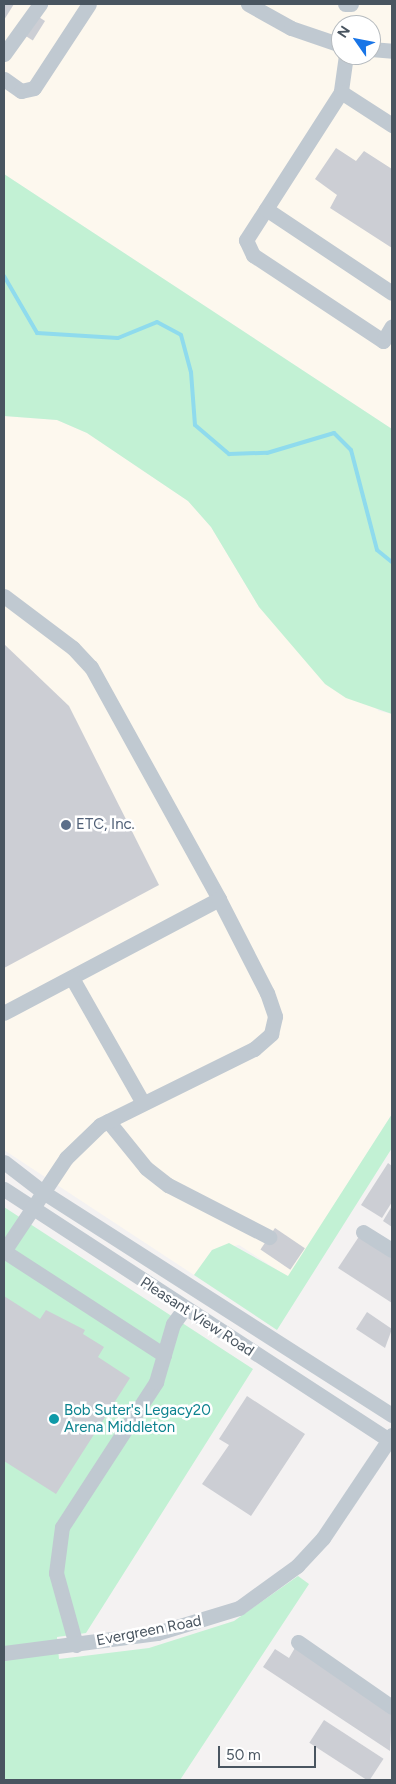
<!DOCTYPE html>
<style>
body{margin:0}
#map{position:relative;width:396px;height:1784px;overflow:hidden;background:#f4f2f2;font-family:Figtree,sans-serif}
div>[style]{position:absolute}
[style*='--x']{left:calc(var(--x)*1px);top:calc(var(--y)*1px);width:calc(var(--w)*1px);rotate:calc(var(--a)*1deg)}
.commercial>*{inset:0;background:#fdf8ee}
.green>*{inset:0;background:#c2f1d4}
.stream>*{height:4px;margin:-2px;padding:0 2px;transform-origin:2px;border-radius:2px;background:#8fdbed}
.building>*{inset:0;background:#ccced4;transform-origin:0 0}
.minor>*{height:15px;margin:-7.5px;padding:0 7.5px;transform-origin:7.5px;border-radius:7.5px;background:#c0c9d1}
.dots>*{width:14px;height:14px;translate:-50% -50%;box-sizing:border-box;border:2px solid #fff;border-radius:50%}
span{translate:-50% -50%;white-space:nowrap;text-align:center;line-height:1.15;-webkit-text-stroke:5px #fff;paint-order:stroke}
.service-label{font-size:15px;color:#4e5e75}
.left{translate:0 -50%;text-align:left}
.street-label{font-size:15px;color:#495560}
.culture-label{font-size:15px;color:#0d838f}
.frame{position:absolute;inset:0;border:5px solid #495560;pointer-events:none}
.north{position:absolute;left:331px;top:15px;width:50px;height:50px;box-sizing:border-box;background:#fff;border:1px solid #b6bbbf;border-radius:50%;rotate:303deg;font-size:14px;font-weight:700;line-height:20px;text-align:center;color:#495560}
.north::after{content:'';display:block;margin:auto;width:18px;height:22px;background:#1975e7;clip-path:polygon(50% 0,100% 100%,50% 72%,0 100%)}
.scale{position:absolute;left:218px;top:1746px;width:98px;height:22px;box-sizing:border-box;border:2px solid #495560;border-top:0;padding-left:6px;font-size:15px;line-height:18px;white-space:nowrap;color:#495560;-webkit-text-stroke:4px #fff;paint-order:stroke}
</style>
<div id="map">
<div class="commercial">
<i style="clip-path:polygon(evenodd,4px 4px,392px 4px,392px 429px,4px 174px,4px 4px,341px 25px,371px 25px,371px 55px,341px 55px,341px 25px)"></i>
<i style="clip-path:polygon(4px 416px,57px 420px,87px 433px,188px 501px,211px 527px,259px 607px,379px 711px,392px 714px,392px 1114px,288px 1277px,239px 1245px,212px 1250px,194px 1275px,4px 1150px)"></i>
</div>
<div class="green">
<i style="clip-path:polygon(4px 174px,392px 429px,392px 714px,346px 698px,325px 684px,259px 607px,211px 527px,188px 501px,87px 433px,57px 420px,4px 416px)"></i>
<i style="clip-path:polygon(392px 1114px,392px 1148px,277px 1330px,194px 1275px,212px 1250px,229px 1243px,288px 1276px)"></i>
<i style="clip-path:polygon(4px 1207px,253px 1369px,86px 1633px,57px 1637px,59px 1659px,149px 1648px,234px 1621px,298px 1576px,309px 1584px,180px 1780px,4px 1780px)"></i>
</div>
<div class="stream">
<i style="--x:4;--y:276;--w:66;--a:59.9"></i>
<i style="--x:37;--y:333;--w:81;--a:3.5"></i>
<i style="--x:118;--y:338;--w:42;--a:-22.3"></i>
<i style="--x:157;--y:322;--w:27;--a:28"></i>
<i style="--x:181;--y:335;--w:38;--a:75"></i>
<i style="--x:191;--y:372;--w:53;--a:85.7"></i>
<i style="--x:195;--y:425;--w:45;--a:40.5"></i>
<i style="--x:229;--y:454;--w:38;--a:-2"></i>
<i style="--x:267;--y:453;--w:70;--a:-16.6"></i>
<i style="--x:334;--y:433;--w:24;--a:45"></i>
<i style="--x:351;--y:450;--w:103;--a:75.4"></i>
<i style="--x:377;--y:550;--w:19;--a:39"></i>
</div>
<div class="building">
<i style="clip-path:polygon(4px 4px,14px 4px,4px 20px)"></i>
<i style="left:34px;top:14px;width:13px;height:23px;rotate:32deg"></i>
<i style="clip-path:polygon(336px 148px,356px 161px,364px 151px,392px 169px,392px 248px,330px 208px,337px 195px,315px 179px)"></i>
<i style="clip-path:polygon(4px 644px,69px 706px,159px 885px,4px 968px)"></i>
<i style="clip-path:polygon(388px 1163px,392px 1166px,392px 1202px,382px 1218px,361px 1205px)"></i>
<i style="clip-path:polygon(392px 1206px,392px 1227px,383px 1221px)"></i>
<i style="left:275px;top:1228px;width:36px;height:26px;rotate:34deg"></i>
<i style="clip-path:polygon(360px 1235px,392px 1256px,392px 1303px,338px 1268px)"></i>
<i style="clip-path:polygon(4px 1296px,40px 1319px,46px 1310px,85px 1330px,83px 1334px,104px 1347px,98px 1357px,130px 1378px,56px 1494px,4px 1461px)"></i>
<i style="clip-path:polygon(367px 1312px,392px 1329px,385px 1348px,356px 1329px)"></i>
<i style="clip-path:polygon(247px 1396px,305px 1434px,251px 1516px,202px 1484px,229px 1445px,219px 1439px)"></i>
<i style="clip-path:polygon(296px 1646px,392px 1710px,390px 1751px,263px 1667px,275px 1649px,289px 1658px)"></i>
<i style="left:324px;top:1720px;width:71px;height:27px;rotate:33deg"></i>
</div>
<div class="minor">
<i style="--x:248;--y:4;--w:49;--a:29.2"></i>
<i style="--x:291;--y:28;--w:53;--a:18.8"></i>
<i style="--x:345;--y:4;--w:6;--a:0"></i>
<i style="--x:371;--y:49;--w:21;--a:5"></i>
<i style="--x:4;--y:54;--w:62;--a:-54.2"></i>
<i style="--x:346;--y:55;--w:37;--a:98"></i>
<i style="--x:341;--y:92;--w:176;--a:122.7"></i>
<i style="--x:246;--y:240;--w:17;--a:65"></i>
<i style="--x:253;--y:255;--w:156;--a:33.5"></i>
<i style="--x:383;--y:341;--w:17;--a:-59"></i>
<i style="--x:4;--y:79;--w:21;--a:35"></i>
<i style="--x:21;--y:91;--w:13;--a:-13"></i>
<i style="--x:34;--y:88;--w:100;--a:-56.8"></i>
<i style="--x:341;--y:92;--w:61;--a:32.9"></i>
<i style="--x:266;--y:209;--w:151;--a:33.7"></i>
<i style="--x:4;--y:596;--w:86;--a:37"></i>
<i style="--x:73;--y:648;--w:26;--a:47"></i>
<i style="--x:91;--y:667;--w:265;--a:61.1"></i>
<i style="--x:219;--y:899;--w:243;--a:152.1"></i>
<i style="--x:72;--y:978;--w:142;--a:60.4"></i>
<i style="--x:108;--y:1121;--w:60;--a:51"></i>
<i style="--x:146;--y:1168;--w:28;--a:38"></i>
<i style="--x:168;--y:1185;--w:114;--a:27.2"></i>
<i style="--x:4;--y:1162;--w:49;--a:37.6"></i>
<i style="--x:43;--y:1192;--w:414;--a:32.6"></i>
<i style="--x:4;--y:1189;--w:463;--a:33.1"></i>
<i style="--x:363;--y:1232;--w:34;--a:32"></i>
<i style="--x:164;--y:1355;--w:191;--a:-147"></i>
<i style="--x:4;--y:1251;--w:112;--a:-56.3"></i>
<i style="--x:66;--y:1158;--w:47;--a:-44.1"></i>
<i style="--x:100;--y:1125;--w:172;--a:-26.3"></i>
<i style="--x:254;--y:1049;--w:23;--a:-41"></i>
<i style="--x:271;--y:1034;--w:18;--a:-77"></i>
<i style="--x:275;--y:1016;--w:24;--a:-109"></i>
<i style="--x:267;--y:993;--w:106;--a:-117.1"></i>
<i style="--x:298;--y:1642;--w:114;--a:34.7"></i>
<i style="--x:76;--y:1645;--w:75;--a:-105.5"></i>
<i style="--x:56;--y:1573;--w:46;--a:-82.6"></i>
<i style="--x:62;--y:1527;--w:173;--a:-57"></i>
<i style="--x:156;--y:1382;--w:60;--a:-73.7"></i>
<i style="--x:173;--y:1324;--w:19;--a:-54"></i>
<i style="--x:4;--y:1653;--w:154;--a:-7.4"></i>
<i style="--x:157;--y:1633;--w:86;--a:-17"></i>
<i style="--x:239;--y:1608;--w:72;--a:-35.9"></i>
<i style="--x:297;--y:1566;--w:38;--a:-47"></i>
<i style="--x:323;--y:1538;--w:124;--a:-56.2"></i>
</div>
<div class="dots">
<i style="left:66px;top:825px;background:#5c6f8a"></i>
<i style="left:54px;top:1419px;background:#0f9aa8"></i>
</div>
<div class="service-label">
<span class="left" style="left:76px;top:825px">ETC, Inc.</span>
</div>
<div class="street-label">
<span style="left:197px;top:1317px;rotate:33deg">Pleasant View Road</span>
<span style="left:149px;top:1631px;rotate:-11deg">Evergreen Road</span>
</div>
<div class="culture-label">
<span class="left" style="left:64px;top:1419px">Bob Suter's Legacy20<br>Arena Middleton</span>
</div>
<div class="frame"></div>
<div class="north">N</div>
<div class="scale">50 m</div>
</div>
